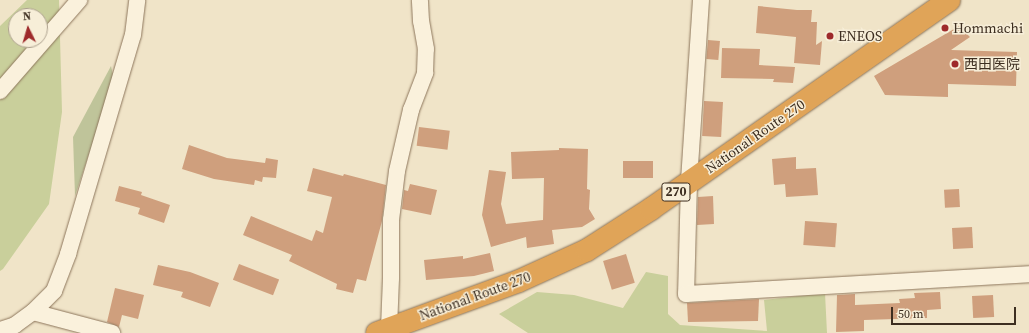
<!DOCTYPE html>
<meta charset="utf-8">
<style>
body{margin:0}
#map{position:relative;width:1029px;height:333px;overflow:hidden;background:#f0e4c8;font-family:"Source Serif 4","Noto Sans JP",serif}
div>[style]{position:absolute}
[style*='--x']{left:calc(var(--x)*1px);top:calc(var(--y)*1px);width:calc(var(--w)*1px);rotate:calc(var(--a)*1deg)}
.green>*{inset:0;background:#c9cf9b}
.cemetery>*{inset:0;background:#bfc49a}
.building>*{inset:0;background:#cf9f7d;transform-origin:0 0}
.roads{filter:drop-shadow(0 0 1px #8d765c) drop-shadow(0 0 1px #8d765c)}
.minor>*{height:16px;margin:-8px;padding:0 8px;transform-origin:8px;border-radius:8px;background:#faf1dc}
.highway>*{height:22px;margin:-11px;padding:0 11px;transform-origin:11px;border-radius:11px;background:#e0a458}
.dots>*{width:11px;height:11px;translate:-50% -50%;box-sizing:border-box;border:2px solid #f7eed8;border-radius:50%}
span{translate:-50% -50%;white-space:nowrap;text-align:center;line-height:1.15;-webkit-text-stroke:3px #f7eed8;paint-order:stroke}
.shield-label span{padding:1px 3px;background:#f7eed8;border:1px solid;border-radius:3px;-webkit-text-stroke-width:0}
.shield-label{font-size:13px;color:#3d2e20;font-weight:700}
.poi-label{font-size:14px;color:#3d2e20}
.left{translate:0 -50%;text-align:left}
.street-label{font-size:14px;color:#3d2e20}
.north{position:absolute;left:8px;top:8px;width:40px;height:40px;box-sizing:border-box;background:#f7eed8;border:1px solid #ada18e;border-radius:50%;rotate:355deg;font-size:11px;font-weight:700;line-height:16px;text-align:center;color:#3d2e20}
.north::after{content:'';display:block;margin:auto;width:14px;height:18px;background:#9e2a2b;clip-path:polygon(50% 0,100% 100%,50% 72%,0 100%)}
.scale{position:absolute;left:891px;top:307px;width:125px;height:18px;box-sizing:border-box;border:2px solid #3d2e20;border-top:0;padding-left:5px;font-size:12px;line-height:14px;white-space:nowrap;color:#3d2e20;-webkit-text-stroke:3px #f7eed8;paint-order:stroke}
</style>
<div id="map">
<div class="green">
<i style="clip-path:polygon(evenodd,27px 0,59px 0,62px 112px,49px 204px,3px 269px,0 271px,0 26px,27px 0,16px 16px,40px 16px,40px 40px,16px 40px,16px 16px)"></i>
<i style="clip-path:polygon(646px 272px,668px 276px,668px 314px,680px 325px,767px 331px,764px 300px,825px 293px,827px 333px,528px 333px,499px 314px,537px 292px,574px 295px,623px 308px)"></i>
</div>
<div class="cemetery">
<i style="clip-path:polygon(111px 66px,114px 79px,75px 196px,73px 137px)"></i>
</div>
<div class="building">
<i style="clip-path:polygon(758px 6px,797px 10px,812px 10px,811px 22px,817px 22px,816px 45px,822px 41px,820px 65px,794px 63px,796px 37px,756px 33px)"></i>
<i style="clip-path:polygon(959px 26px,970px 37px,951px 50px,1017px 52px,1016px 86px,948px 84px,948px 97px,885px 95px,874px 76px)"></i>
<i style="left:708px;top:40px;width:12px;height:19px;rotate:5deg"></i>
<i style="clip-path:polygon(722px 48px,760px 49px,759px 65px,795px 67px,793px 83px,773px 82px,774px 79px,721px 78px)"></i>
<i style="left:704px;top:101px;width:19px;height:35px;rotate:3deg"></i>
<i style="left:419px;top:127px;width:31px;height:19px;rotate:7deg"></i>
<i style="clip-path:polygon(189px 145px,227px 158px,265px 163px,266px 158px,278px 160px,276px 178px,263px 177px,262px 182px,255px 180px,254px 185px,214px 179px,182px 169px)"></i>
<i style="clip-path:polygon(559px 148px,588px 149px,587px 189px,590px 190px,589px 209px,595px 219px,582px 227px,552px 230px,554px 244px,527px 248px,526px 237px,491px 247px,482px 215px,489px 170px,506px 172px,501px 204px,506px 224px,543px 220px,544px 178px,512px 179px,511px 152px,559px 150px)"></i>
<i style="clip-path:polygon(796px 157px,796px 169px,816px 168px,818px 195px,786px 197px,785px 184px,774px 185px,772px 159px)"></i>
<i style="left:653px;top:161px;width:17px;height:30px;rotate:90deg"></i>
<i style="clip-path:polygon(313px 168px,343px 176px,344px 174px,386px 185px,382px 221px,366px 281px,357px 279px,353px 293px,336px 289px,337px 284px,289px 261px,292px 255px,243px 235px,251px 216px,312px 241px,316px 230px,323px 233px,332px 197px,307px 191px)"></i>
<i style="clip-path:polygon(410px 184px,437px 190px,431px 215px,402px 209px,404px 190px,408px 191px)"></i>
<i style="clip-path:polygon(119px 186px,142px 192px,141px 195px,170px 205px,164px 223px,138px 214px,140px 208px,115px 201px)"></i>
<i style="left:959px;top:189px;width:18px;height:15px;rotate:87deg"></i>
<i style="clip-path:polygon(713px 196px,714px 224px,697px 225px,698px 197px)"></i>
<i style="left:805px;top:221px;width:32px;height:24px;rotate:4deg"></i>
<i style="left:972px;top:227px;width:21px;height:20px;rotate:87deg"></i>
<i style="clip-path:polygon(490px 253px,494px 271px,474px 276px,426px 280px,424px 260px,463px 256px,463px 259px)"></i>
<i style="left:626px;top:254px;width:30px;height:24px;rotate:73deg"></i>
<i style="left:239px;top:264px;width:43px;height:17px;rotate:21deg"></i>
<i style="clip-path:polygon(158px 265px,190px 272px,219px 283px,210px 307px,181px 297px,183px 292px,153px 285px)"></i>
<i style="clip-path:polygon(115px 288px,144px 295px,138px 319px,122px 315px,119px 327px,107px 322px)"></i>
<i style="clip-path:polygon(940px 292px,941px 309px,927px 310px,927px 318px,864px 320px,864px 331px,836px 332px,837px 295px,855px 294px,855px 305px,900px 303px,899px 299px,915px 298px,914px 293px)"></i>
<i style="left:993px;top:295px;width:22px;height:21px;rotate:87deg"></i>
<i style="clip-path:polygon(759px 299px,758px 321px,688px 322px,687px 303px)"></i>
</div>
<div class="roads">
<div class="minor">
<i style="--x:701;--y:0;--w:182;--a:93.8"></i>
<i style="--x:689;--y:182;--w:112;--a:91.5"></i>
<i style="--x:686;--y:294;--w:344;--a:-3.3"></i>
<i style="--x:0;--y:91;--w:121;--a:-49"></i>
<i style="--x:33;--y:312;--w:82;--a:14.9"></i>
<i style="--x:389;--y:328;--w:50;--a:-87.7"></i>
<i style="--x:391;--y:278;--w:58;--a:-90"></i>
<i style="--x:391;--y:220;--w:49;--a:-83"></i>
<i style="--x:397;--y:171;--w:63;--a:-77.1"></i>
<i style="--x:411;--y:110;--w:40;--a:-69"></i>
<i style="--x:425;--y:73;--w:24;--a:-88"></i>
<i style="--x:426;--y:49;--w:28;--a:-100"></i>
<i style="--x:421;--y:21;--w:21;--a:-93"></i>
<i style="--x:0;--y:330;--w:16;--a:-18"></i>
<i style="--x:15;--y:325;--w:22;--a:-36"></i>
<i style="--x:33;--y:312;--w:30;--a:-45"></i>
<i style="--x:54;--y:291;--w:40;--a:-69"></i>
<i style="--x:68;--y:254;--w:228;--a:-73.5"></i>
<i style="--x:133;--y:35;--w:35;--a:-83"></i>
</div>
<div class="highway">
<i style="--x:377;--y:333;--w:151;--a:-20.1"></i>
<i style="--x:519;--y:281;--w:75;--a:-24.5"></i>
<i style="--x:587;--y:250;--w:76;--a:-32.6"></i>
<i style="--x:651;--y:209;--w:364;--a:-35"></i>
</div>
</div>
<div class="dots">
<i style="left:945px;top:28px;background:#9e2a2b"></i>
<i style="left:830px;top:36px;background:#9e2a2b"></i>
<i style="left:955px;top:64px;background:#9e2a2b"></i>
</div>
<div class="shield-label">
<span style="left:676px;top:192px">270</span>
</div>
<div class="poi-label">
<span class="left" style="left:953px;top:28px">Hommachi</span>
<span class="left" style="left:838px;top:36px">ENEOS</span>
<span class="left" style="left:964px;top:64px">西田医院</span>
</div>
<div class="street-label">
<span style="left:755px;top:136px;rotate:-35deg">National Route 270</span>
<span style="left:475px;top:296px;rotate:-20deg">National Route 270</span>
</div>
<div class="north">N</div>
<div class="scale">50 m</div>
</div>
